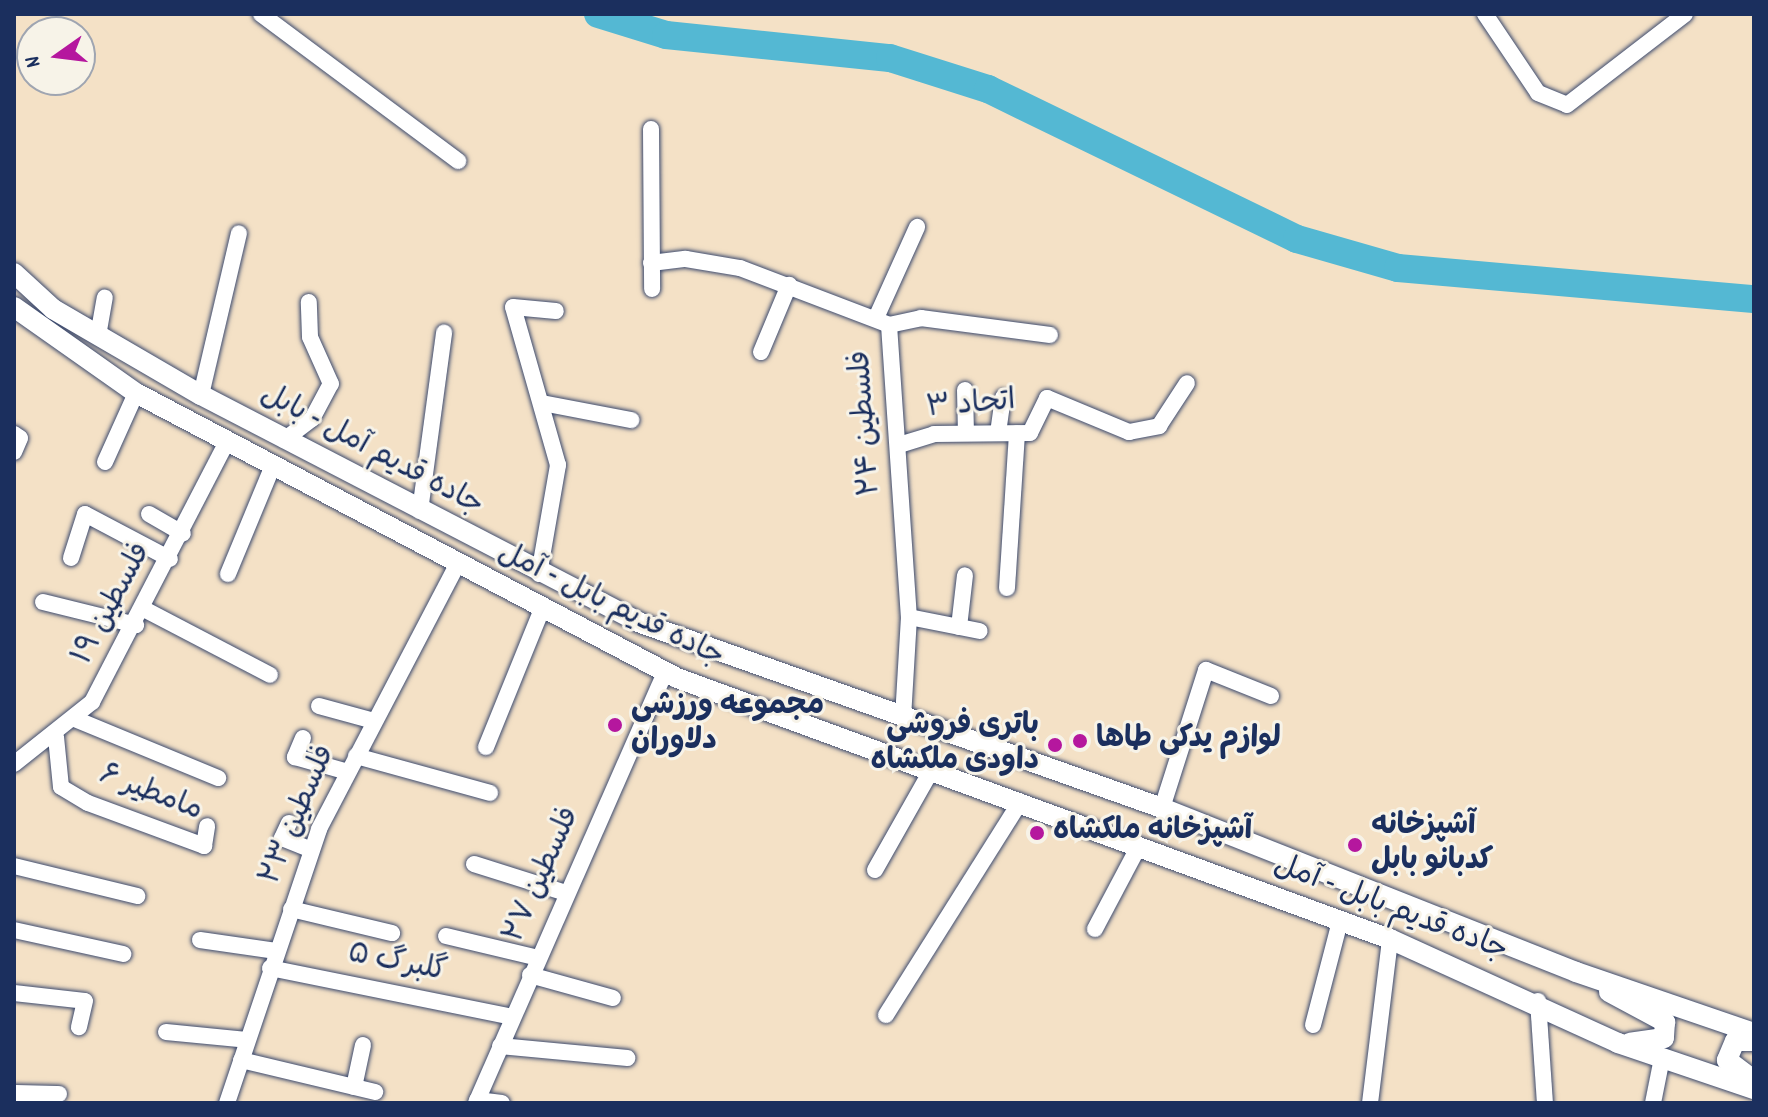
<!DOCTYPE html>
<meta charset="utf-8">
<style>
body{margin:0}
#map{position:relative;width:1768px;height:1117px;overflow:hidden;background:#f4e1c6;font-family:Dekko,"Playpen Sans Arabic",sans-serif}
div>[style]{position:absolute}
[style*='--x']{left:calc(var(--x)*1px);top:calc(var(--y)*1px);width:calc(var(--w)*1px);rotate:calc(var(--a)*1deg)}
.river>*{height:28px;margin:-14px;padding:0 14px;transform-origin:14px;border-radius:14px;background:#54b8d3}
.roads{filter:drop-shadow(0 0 2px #3c4a6e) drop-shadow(0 0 2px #3c4a6e)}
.minor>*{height:16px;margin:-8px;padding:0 8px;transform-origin:8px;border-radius:8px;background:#fff}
.major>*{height:20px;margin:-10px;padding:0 10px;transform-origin:10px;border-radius:10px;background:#fff}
.dots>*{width:22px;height:22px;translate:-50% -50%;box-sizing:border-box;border:4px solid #f7f3e8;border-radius:50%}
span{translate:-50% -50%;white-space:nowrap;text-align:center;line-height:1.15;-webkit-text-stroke:6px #f7f3e8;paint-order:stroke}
.street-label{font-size:30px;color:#1b2f5e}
.poi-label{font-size:30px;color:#1b2f5e;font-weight:700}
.left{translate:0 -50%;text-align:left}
.right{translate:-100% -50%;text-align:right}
.frame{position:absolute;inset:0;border:16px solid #1b2f5e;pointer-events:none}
.north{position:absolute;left:16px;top:16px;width:80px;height:80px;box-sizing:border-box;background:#f7f3e8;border:2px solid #9fa5b1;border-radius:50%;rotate:256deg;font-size:22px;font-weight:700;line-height:32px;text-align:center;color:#1b2f5e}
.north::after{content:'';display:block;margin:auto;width:28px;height:36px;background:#b5179e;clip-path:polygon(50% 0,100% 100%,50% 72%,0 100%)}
</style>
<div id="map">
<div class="river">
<i style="--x:598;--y:14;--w:71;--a:17.2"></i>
<i style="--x:666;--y:35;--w:225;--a:5.9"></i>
<i style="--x:890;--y:58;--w:103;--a:17.6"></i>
<i style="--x:988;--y:89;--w:343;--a:25.9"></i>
<i style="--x:1297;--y:239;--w:105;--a:16"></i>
<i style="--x:1398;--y:268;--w:357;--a:5"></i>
</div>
<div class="roads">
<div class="minor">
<i style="--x:261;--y:14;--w:246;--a:36.7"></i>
<i style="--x:1485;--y:14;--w:95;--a:56.1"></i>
<i style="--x:1538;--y:93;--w:31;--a:22"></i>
<i style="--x:1567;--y:105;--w:149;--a:-37.6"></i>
<i style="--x:651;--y:129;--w:160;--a:89.6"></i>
<i style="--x:651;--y:263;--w:35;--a:-7"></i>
<i style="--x:686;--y:259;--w:55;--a:9.5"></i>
<i style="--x:740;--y:268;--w:160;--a:20.9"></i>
<i style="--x:889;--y:325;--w:293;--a:86.1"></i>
<i style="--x:909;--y:617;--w:100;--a:93.4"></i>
<i style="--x:876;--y:318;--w:100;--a:-65.7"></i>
<i style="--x:889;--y:325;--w:33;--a:-12"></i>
<i style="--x:921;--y:318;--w:130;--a:7.5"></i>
<i style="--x:98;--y:336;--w:39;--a:-80"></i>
<i style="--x:761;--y:352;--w:73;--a:-67.3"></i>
<i style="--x:965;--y:390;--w:43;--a:88.7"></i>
<i style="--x:201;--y:395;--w:166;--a:-76.8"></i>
<i style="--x:542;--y:403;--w:91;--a:10.8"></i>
<i style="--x:998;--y:433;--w:36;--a:-82"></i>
<i style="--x:14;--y:434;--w:7;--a:34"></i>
<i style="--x:20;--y:438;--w:15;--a:113"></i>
<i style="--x:284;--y:440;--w:35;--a:-37"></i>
<i style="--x:312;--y:419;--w:40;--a:-62"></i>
<i style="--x:331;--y:384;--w:51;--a:-114.1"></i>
<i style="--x:310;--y:337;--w:35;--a:-92"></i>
<i style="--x:899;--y:445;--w:37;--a:-17"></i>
<i style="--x:934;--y:434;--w:96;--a:-0.6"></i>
<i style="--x:1030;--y:433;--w:39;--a:-64"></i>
<i style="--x:1047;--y:398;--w:89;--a:22.5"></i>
<i style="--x:1129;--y:432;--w:31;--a:-11"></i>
<i style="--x:1159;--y:426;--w:51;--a:-56.9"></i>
<i style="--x:105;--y:462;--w:76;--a:-65.8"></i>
<i style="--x:420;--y:511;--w:180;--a:-82.3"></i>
<i style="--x:149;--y:514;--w:39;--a:30"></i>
<i style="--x:71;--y:558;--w:46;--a:-72.3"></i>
<i style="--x:85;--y:514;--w:96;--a:27.9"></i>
<i style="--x:228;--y:574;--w:115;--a:-67.5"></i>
<i style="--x:539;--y:574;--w:111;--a:-80.1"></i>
<i style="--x:558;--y:465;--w:164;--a:-105.9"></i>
<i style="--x:513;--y:307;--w:43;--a:5.3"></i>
<i style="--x:1007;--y:588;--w:155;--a:-86.3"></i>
<i style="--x:43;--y:602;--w:96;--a:13.9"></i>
<i style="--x:144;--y:609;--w:142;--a:27.6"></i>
<i style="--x:909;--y:617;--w:72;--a:11.2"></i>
<i style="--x:959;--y:627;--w:52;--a:-83.4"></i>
<i style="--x:319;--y:706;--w:57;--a:15.3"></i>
<i style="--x:75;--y:719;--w:155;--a:22.4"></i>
<i style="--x:56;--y:737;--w:50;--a:84.3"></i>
<i style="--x:61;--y:787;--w:31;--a:31"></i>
<i style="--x:88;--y:803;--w:124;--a:20.3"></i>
<i style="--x:204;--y:846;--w:20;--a:-81"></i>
<i style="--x:303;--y:738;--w:21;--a:113"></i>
<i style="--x:295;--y:757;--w:55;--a:15.8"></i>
<i style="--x:486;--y:747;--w:149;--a:-67.9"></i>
<i style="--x:356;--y:756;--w:139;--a:15.4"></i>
<i style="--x:14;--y:764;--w:100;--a:-38.5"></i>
<i style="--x:92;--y:702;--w:292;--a:-62.6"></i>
<i style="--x:1162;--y:808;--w:145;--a:-72.3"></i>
<i style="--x:1206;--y:670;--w:70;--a:21.8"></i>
<i style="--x:289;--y:823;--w:17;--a:115"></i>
<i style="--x:282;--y:838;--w:31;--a:22"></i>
<i style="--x:474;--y:864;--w:96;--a:17.5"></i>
<i style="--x:14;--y:866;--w:127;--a:13.7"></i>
<i style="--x:875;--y:870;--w:114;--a:-60.5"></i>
<i style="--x:291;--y:909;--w:104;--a:13.4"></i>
<i style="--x:1095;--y:929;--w:94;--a:-62.1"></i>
<i style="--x:14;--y:930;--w:112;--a:12.4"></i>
<i style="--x:446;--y:936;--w:95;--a:13.4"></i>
<i style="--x:200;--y:940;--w:77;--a:8.2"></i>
<i style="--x:270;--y:968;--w:247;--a:11.4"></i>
<i style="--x:530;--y:975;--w:86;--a:15.5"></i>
<i style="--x:14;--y:993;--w:71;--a:6.4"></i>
<i style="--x:85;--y:1001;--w:27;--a:103"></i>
<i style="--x:1538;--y:1001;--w:102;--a:86.1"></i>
<i style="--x:886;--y:1015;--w:252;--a:-57.8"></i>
<i style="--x:1313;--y:1025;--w:107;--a:-75.4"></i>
<i style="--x:166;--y:1032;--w:81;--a:5.6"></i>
<i style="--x:500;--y:1046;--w:128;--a:5.4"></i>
<i style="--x:241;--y:1060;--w:138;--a:13.4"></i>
<i style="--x:354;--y:1087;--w:43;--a:-77.9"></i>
<i style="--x:14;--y:1093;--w:45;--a:1.3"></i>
<i style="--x:477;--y:1100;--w:25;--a:7"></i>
<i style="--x:227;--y:1103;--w:289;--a:-71.4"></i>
<i style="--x:319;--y:829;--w:298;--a:-62.4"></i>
<i style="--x:476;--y:1103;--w:471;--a:-66.3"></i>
<i style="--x:1370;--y:1103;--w:165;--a:-83"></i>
<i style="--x:1653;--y:1103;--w:46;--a:-78.7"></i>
</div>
<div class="major">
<i style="--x:14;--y:273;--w:53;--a:42.7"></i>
<i style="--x:53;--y:309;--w:171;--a:30.2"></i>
<i style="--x:201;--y:395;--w:492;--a:27.4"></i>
<i style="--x:638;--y:622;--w:556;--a:19.54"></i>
<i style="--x:1162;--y:808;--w:445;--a:21.6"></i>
<i style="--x:1576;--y:972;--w:188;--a:18.9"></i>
<i style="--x:14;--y:307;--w:149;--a:35.2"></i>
<i style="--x:136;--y:393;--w:611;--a:27.78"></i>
<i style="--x:677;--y:678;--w:759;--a:20.11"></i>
<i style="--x:1390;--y:939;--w:251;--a:24.5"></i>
<i style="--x:1618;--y:1043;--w:144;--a:18.7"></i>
<i style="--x:1609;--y:992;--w:64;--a:28.2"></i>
<i style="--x:1665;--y:1022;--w:16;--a:94"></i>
<i style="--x:1664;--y:1038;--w:34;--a:172"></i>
<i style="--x:1754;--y:1041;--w:19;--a:180"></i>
<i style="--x:1735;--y:1041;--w:21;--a:113"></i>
<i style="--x:1727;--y:1060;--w:34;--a:37"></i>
</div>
</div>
<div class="dots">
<i style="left:615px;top:725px;background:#b5179e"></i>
<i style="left:1080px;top:741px;background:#b5179e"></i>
<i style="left:1055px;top:745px;background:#b5179e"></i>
<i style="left:1037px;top:833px;background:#b5179e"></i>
<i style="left:1355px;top:845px;background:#b5179e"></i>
</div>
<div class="street-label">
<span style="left:971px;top:407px;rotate:-5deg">اتحاد ۳</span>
<span style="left:868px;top:423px;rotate:-94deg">فلسطین ۲۴</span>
<span style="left:371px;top:452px;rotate:28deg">جاده قدیم آمل - بابل</span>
<span style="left:114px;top:605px;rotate:-62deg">فلسطین ۱۹</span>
<span style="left:610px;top:607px;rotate:26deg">جاده قدیم بابل - آمل</span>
<span style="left:150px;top:795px;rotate:21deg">مامطیر ۶</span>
<span style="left:300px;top:816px;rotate:-67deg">فلسطین ۲۳</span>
<span style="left:544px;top:876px;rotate:-66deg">فلسطین ۲۷</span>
<span style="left:1390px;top:910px;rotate:21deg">جاده قدیم بابل - آمل</span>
<span style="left:397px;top:965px;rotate:11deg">گلبرگ ۵</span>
</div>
<div class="poi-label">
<span class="left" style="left:631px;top:725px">مجموعه ورزشی<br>دلاوران</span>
<span class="right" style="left:1039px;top:745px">باتری فروشی<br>داودی ملکشاه</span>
<span class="left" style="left:1096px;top:741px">لوازم یدکی طاها</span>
<span class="left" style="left:1371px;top:845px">آشپزخانه<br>کدبانو بابل</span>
<span class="left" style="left:1053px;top:833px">آشپزخانه ملکشاه</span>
</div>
<div class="frame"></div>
<div class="north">N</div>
</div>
